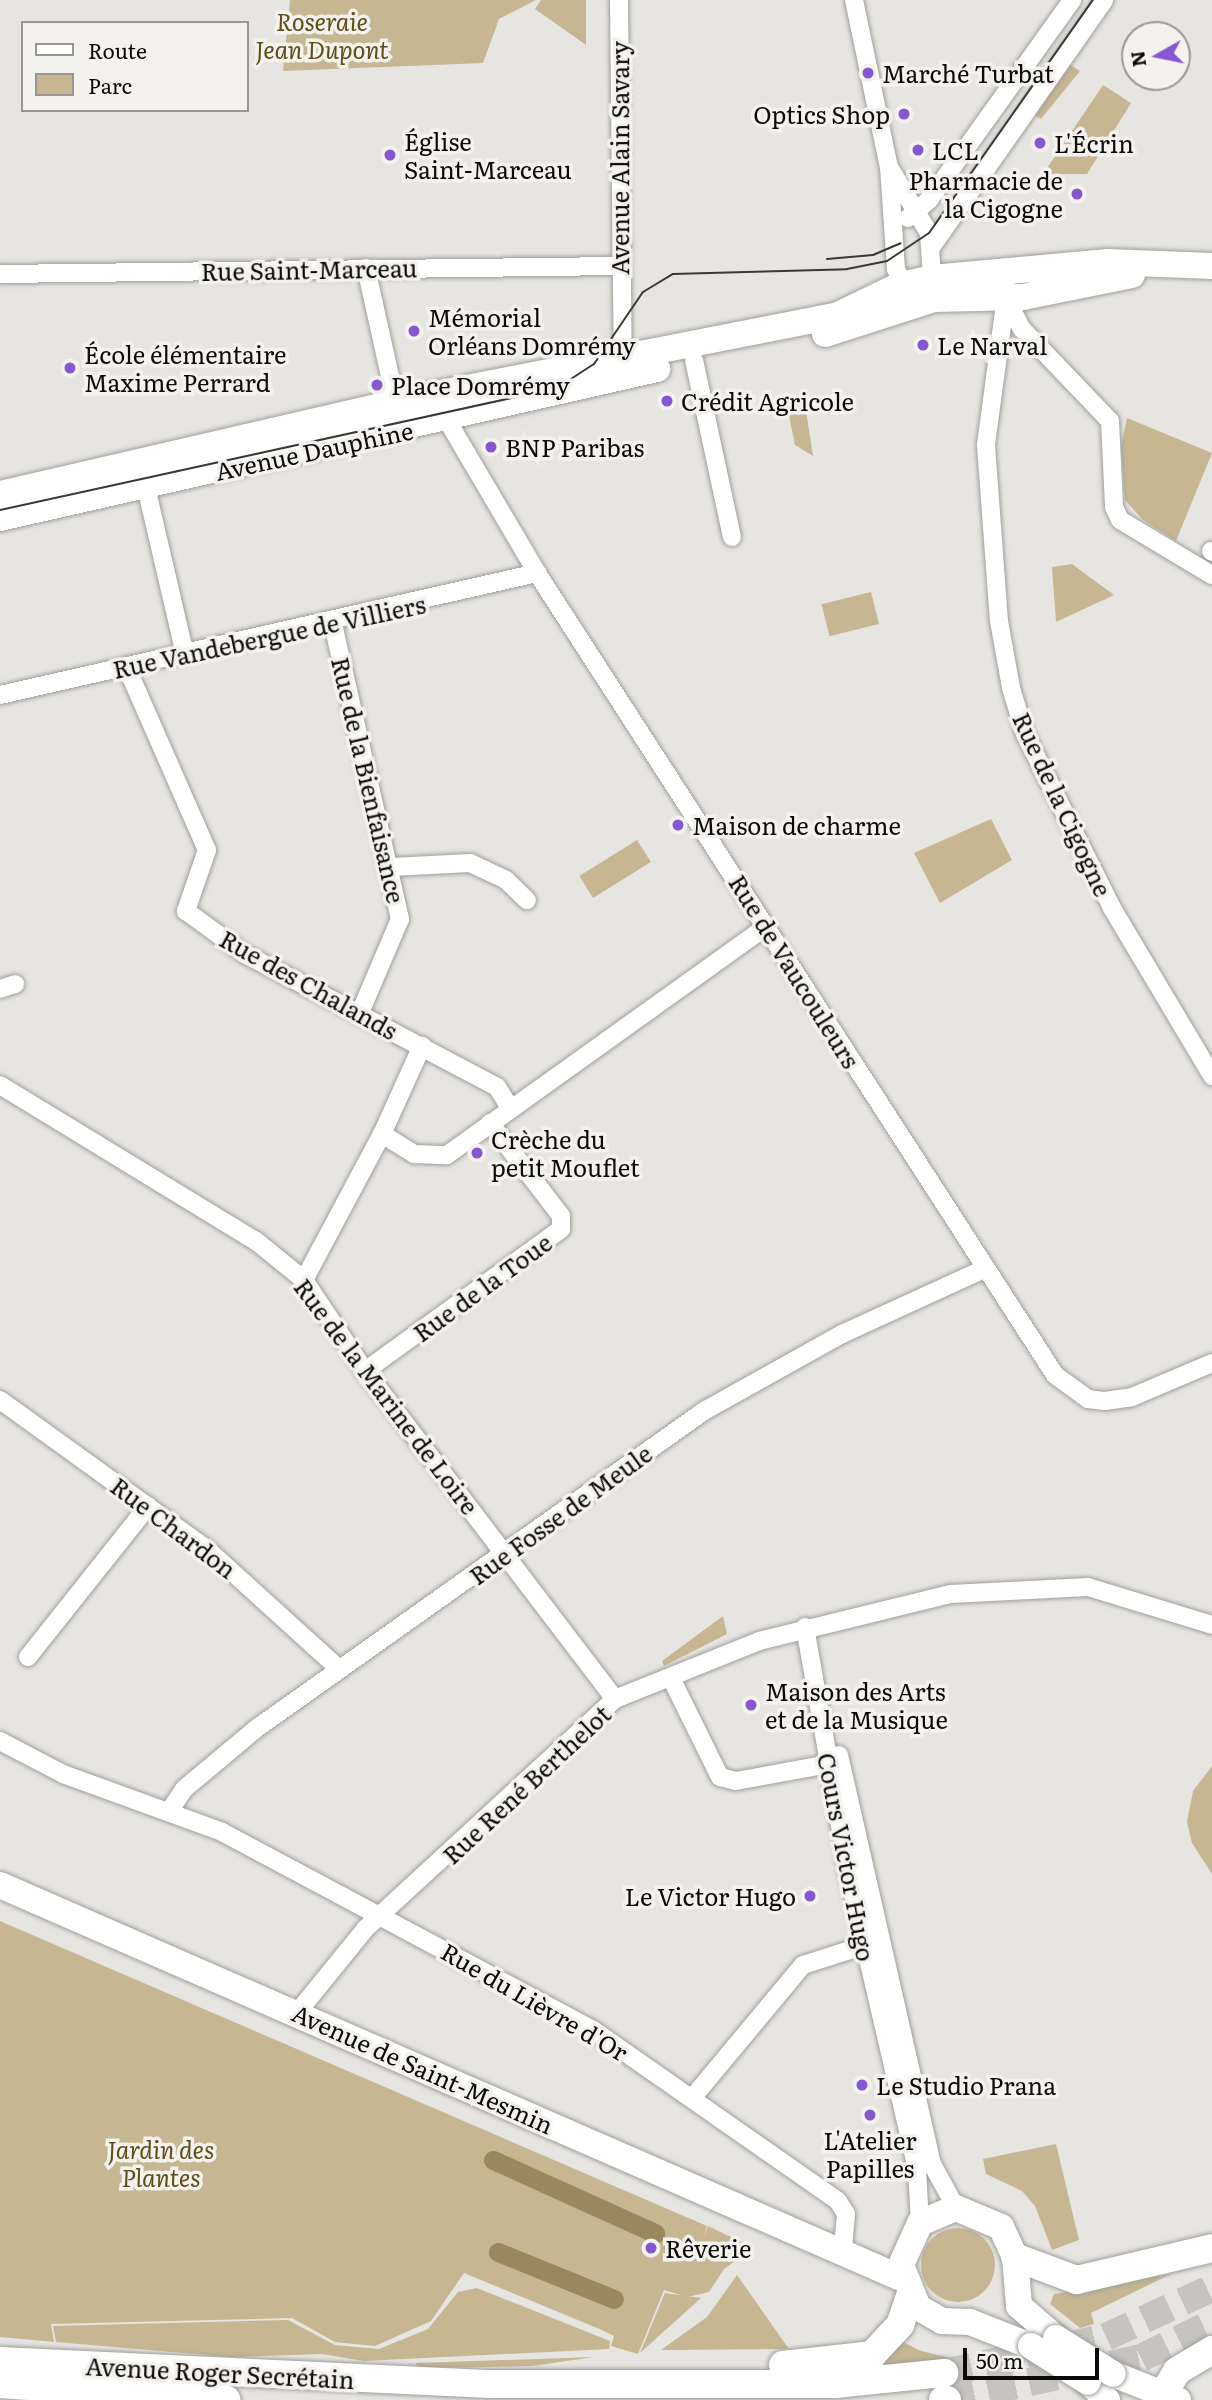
<!DOCTYPE html>
<meta charset="utf-8">
<style>
body{margin:0}
#map{position:relative;width:1212px;height:2400px;overflow:hidden;background:#e7e5e1;font-family:Literata,serif}
div>[style]{position:absolute}
[style*='--x']{left:calc(var(--x)*1px);top:calc(var(--y)*1px);width:calc(var(--w)*1px);rotate:calc(var(--a)*1deg)}
.green>*{inset:0;background:#c6b792;transform-origin:0 0}
.round{border-radius:50%}
.canal>*{height:19px;margin:-9.5px;padding:0 9.5px;transform-origin:9.5px;border-radius:9.5px;background:#99885d}
.primary-tunnel>*{height:28px;margin-top:-14px;transform-origin:0;background:repeating-linear-gradient(90deg,#c6c4c1 0 28px,transparent 0 42px)}
.roads{filter:drop-shadow(0 0 2px #9f9e9a) drop-shadow(0 0 2px #9f9e9a)}
.street>*{height:18px;margin:-9px;padding:0 9px;transform-origin:9px;border-radius:9px;background:#fff}
.secondary>*{height:26px;margin:-13px;padding:0 13px;transform-origin:13px;border-radius:13px;background:#fff}
.primary>*{height:28px;margin:-14px;padding:0 14px;transform-origin:14px;border-radius:14px;background:#fff}
.tram>*{height:2px;margin:-1px;padding:0 1px;transform-origin:1px;border-radius:1px;background:#3a3937}
.bridges{filter:drop-shadow(0 0 2px #9f9e9a) drop-shadow(0 0 2px #9f9e9a)}
.secondary-bridge>*{height:26px;margin:-13px;padding:0 13px;transform-origin:13px;border-radius:13px;background:#fff}
.dots>*{width:19px;height:19px;translate:-50% -50%;box-sizing:border-box;border:4px solid #f4f2ef;border-radius:50%}
span{translate:-50% -50%;white-space:nowrap;text-align:center;line-height:1.15;-webkit-text-stroke:7px #f4f2ef;paint-order:stroke}
.park-label{font-size:24px;color:#604d18;font-style:italic}
.poi-label{font-size:24px;color:#0c0b0a}
.left{translate:0 -50%;text-align:left}
.right{translate:-100% -50%;text-align:right}
.street-label{font-size:24px;color:#0c0b0a}
.legend{position:absolute;left:21px;top:21px;width:228px;height:91px;box-sizing:border-box;background:#f4f2ef;border:2px solid #979693;margin:0;padding:9px 12px;list-style:none;font-size:21px;color:#0c0b0a}
.legend li{display:flex;align-items:center;gap:14px;height:35px}
.legend b{width:35px;border:2px solid #979693}
.north{position:absolute;left:1121px;top:21px;width:70px;height:70px;box-sizing:border-box;background:#f4f2ef;border:2px solid #979693;border-radius:50%;rotate:261deg;font-size:19px;font-weight:700;line-height:28px;text-align:center;color:#0c0b0a}
.north::after{content:'';display:block;margin:auto;width:24px;height:32px;background:#8657d0;clip-path:polygon(50% 0,100% 100%,50% 72%,0 100%)}
.scale{position:absolute;left:963px;top:2348px;width:136px;height:32px;box-sizing:border-box;border:4px solid #0c0b0a;border-top:0;padding-left:9px;font-size:21px;line-height:24px;white-space:nowrap;color:#0c0b0a;-webkit-text-stroke:5px #f4f2ef;paint-order:stroke}
</style>
<div id="map">
<div class="green">
<i style="clip-path:polygon(290px 0,536px 0,499px 19px,483px 63px,283px 71px)"></i>
<i style="clip-path:polygon(541px 0,586px 0,586px 45px,535px 9px)"></i>
<i style="clip-path:polygon(1069px 64px,1080px 71px,1041px 119px,1034px 115px)"></i>
<i style="clip-path:polygon(1103px 85px,1131px 103px,1087px 174px,1043px 174px)"></i>
<i style="clip-path:polygon(805px 404px,813px 456px,795px 445px,787px 406px)"></i>
<i style="clip-path:polygon(1127px 418px,1212px 453px,1176px 541px,1143px 520px,1125px 500px,1121px 446px)"></i>
<i style="clip-path:polygon(1072px 564px,1114px 595px,1056px 622px,1052px 567px)"></i>
<i style="left:871px;top:592px;width:33px;height:51px;rotate:76deg"></i>
<i style="clip-path:polygon(991px 819px,1012px 860px,940px 903px,914px 853px)"></i>
<i style="left:637px;top:840px;width:26px;height:68px;rotate:58deg"></i>
<i style="clip-path:polygon(723px 1616px,727px 1634px,664px 1666px,662px 1661px)"></i>
<i style="clip-path:polygon(1212px 1766px,1212px 1874px,1192px 1843px,1187px 1822px,1193px 1791px)"></i>
<i style="clip-path:polygon(0 1921px,707px 2226px,704px 2236px,708px 2226px,754px 2248px,724px 2269px,709px 2292px,687px 2297px,664px 2290px,638px 2354px,611px 2346px,614px 2336px,602px 2330px,464px 2273px,431px 2321px,375px 2346px,335px 2342px,292px 2318px,51px 2324px,54px 2342px,0 2337px)"></i>
<i style="clip-path:polygon(1056px 2144px,1079px 2240px,1052px 2250px,1035px 2206px,1022px 2191px,986px 2174px,983px 2159px)"></i>
<i class="round" style="left:921px;top:2228px;width:74px;height:74px"></i>
<i style="clip-path:polygon(1171px 2274px,1091px 2313px,1094px 2324px,1080px 2328px,1050px 2304px,1054px 2294px)"></i>
<i style="clip-path:polygon(737px 2275px,789px 2349px,661px 2350px,707px 2317px)"></i>
<i style="clip-path:polygon(477px 2288px,610px 2341px,609px 2349px,364px 2361px,322px 2354px,230px 2357px,56px 2342px,53px 2326px,288px 2320px,335px 2345px,379px 2349px,428px 2329px,458px 2292px)"></i>
<i style="clip-path:polygon(665px 2293px,701px 2298px,640px 2353px)"></i>
<i style="clip-path:polygon(901px 2341px,921px 2351px,964px 2361px,859px 2367px)"></i>
<i style="clip-path:polygon(594px 2357px,532px 2366px,417px 2368px,416px 2363px)"></i>
</div>
<div class="canal">
<i style="--x:493;--y:2160;--w:178;--a:24.3"></i>
<i style="--x:498;--y:2252;--w:125;--a:22.1"></i>
</div>
<div class="primary-tunnel">
<i style="--x:944;--y:2373;--w:166;--a:-12.5"></i>
<i style="--x:1106;--y:2337;--w:117;--a:-24.8"></i>
<i style="--x:947;--y:2400;--w:198;--a:-12.2"></i>
<i style="--x:1141;--y:2358;--w:79;--a:-26.2"></i>
</div>
<div class="roads">
<div class="street">
<i style="--x:619;--y:0;--w:358;--a:89.4"></i>
<i style="--x:854;--y:0;--w:171;--a:78.2"></i>
<i style="--x:889;--y:167;--w:102;--a:86.1"></i>
<i style="--x:896;--y:269;--w:25;--a:67"></i>
<i style="--x:889;--y:167;--w:77;--a:58.8"></i>
<i style="--x:929;--y:233;--w:45;--a:86.2"></i>
<i style="--x:932;--y:278;--w:11;--a:124"></i>
<i style="--x:908;--y:218;--w:28;--a:-41"></i>
<i style="--x:929;--y:200;--w:246;--a:-54.4"></i>
<i style="--x:932;--y:246;--w:300;--a:-55"></i>
<i style="--x:366;--y:268;--w:138;--a:77.5"></i>
<i style="--x:0;--y:274;--w:617;--a:-0.74"></i>
<i style="--x:1007;--y:289;--w:157;--a:97.7"></i>
<i style="--x:986;--y:445;--w:176;--a:85.8"></i>
<i style="--x:999;--y:621;--w:68;--a:79.8"></i>
<i style="--x:1011;--y:688;--w:48;--a:73.1"></i>
<i style="--x:1025;--y:734;--w:195;--a:63.4"></i>
<i style="--x:1112;--y:908;--w:196;--a:59.2"></i>
<i style="--x:1006;--y:298;--w:35;--a:63"></i>
<i style="--x:1022;--y:329;--w:127;--a:46.3"></i>
<i style="--x:1110;--y:421;--w:86;--a:87.3"></i>
<i style="--x:1114;--y:507;--w:14;--a:65"></i>
<i style="--x:1120;--y:520;--w:107;--a:30.9"></i>
<i style="--x:694;--y:360;--w:181;--a:77.9"></i>
<i style="--x:447;--y:420;--w:178;--a:59.5"></i>
<i style="--x:537;--y:573;--w:955;--a:57.14"></i>
<i style="--x:1055;--y:1375;--w:41;--a:36"></i>
<i style="--x:1088;--y:1399;--w:17;--a:7"></i>
<i style="--x:1105;--y:1401;--w:27;--a:-8"></i>
<i style="--x:1132;--y:1397;--w:87;--a:-23"></i>
<i style="--x:146;--y:487;--w:172;--a:76.9"></i>
<i style="--x:1211;--y:551;--w:1;--a:45"></i>
<i style="--x:333;--y:624;--w:303;--a:77.2"></i>
<i style="--x:400;--y:919;--w:102;--a:113.1"></i>
<i style="--x:127;--y:668;--w:199;--a:66.3"></i>
<i style="--x:207;--y:850;--w:65;--a:109"></i>
<i style="--x:186;--y:911;--w:73;--a:36.1"></i>
<i style="--x:245;--y:954;--w:285;--a:27.8"></i>
<i style="--x:497;--y:1087;--w:25;--a:58"></i>
<i style="--x:0;--y:695;--w:551;--a:-12.8"></i>
<i style="--x:392;--y:867;--w:78;--a:-2.9"></i>
<i style="--x:470;--y:863;--w:40;--a:25"></i>
<i style="--x:506;--y:880;--w:29;--a:44"></i>
<i style="--x:0;--y:989;--w:16;--a:-18"></i>
<i style="--x:0;--y:1085;--w:300;--a:31.4"></i>
<i style="--x:256;--y:1241;--w:62;--a:39.1"></i>
<i style="--x:304;--y:1280;--w:110;--a:56.2"></i>
<i style="--x:365;--y:1371;--w:412;--a:52.7"></i>
<i style="--x:382;--y:1134;--w:97;--a:-65.6"></i>
<i style="--x:304;--y:1280;--w:166;--a:-61.9"></i>
<i style="--x:382;--y:1134;--w:38;--a:32"></i>
<i style="--x:414;--y:1154;--w:33;--a:2"></i>
<i style="--x:447;--y:1155;--w:393;--a:-35.6"></i>
<i style="--x:365;--y:1371;--w:242;--a:-35.9"></i>
<i style="--x:561;--y:1229;--w:13;--a:-90"></i>
<i style="--x:561;--y:1216;--w:117;--a:-127.4"></i>
<i style="--x:0;--y:1400;--w:258;--a:35.8"></i>
<i style="--x:209;--y:1551;--w:174;--a:42.2"></i>
<i style="--x:805;--y:1627;--w:254;--a:80"></i>
<i style="--x:849;--y:1877;--w:300;--a:76.9"></i>
<i style="--x:917;--y:2169;--w:54;--a:86.8"></i>
<i style="--x:28;--y:1657;--w:193;--a:-51.5"></i>
<i style="--x:671;--y:1678;--w:110;--a:63.7"></i>
<i style="--x:720;--y:1777;--w:16;--a:14"></i>
<i style="--x:736;--y:1781;--w:95;--a:-10.4"></i>
<i style="--x:0;--y:1741;--w:71;--a:27.6"></i>
<i style="--x:63;--y:1774;--w:169;--a:20"></i>
<i style="--x:222;--y:1832;--w:421;--a:28.1"></i>
<i style="--x:593;--y:2030;--w:299;--a:34.9"></i>
<i style="--x:838;--y:2201;--w:15;--a:58"></i>
<i style="--x:846;--y:2214;--w:34;--a:95"></i>
<i style="--x:839;--y:1755;--w:419;--a:77.2"></i>
<i style="--x:932;--y:2164;--w:50;--a:61.4"></i>
<i style="--x:170;--y:1810;--w:25;--a:-56"></i>
<i style="--x:184;--y:1789;--w:95;--a:-39.9"></i>
<i style="--x:257;--y:1728;--w:548;--a:-35.34"></i>
<i style="--x:704;--y:1411;--w:158;--a:-29.2"></i>
<i style="--x:842;--y:1334;--w:156;--a:-24.6"></i>
<i style="--x:297;--y:2013;--w:109;--a:-50.9"></i>
<i style="--x:366;--y:1928;--w:338;--a:-42.6"></i>
<i style="--x:615;--y:1699;--w:155;--a:-21.9"></i>
<i style="--x:759;--y:1641;--w:198;--a:-13.8"></i>
<i style="--x:951;--y:1594;--w:137;--a:-2.9"></i>
<i style="--x:1088;--y:1587;--w:130;--a:17"></i>
<i style="--x:693;--y:2097;--w:172;--a:-50.2"></i>
<i style="--x:803;--y:1965;--w:76;--a:-17.7"></i>
</div>
<div class="secondary">
<i style="--x:825;--y:334;--w:114;--a:-17.8"></i>
<i style="--x:934;--y:299;--w:89;--a:-1.3"></i>
<i style="--x:1023;--y:297;--w:111;--a:-11.4"></i>
<i style="--x:0;--y:494;--w:427;--a:-13"></i>
<i style="--x:416;--y:398;--w:430;--a:-11.1"></i>
<i style="--x:838;--y:315;--w:69;--a:-25.8"></i>
<i style="--x:900;--y:285;--w:33;--a:-12"></i>
<i style="--x:932;--y:278;--w:177;--a:-5.2"></i>
<i style="--x:1108;--y:262;--w:104;--a:2.2"></i>
<i style="--x:0;--y:518;--w:674;--a:-12.78"></i>
<i style="--x:0;--y:1885;--w:985;--a:23.57"></i>
<i style="--x:1031;--y:2346;--w:66;--a:-158.5"></i>
<i style="--x:970;--y:2322;--w:28;--a:-178"></i>
<i style="--x:942;--y:2321;--w:28;--a:-150"></i>
<i style="--x:918;--y:2307;--w:45;--a:-112"></i>
<i style="--x:901;--y:2265;--w:46;--a:-65.7"></i>
<i style="--x:920;--y:2223;--w:39;--a:-23"></i>
<i style="--x:956;--y:2208;--w:49;--a:22.9"></i>
<i style="--x:1001;--y:2227;--w:33;--a:65"></i>
<i style="--x:1015;--y:2257;--w:49;--a:85.3"></i>
<i style="--x:1019;--y:2306;--w:49;--a:40.9"></i>
<i style="--x:1113;--y:2374;--w:70;--a:21.8"></i>
<i style="--x:1088;--y:2382;--w:26;--a:43"></i>
</div>
<div class="primary">
<i style="--x:1015;--y:2257;--w:66;--a:20.4"></i>
<i style="--x:1077;--y:2280;--w:139;--a:-13.3"></i>
<i style="--x:0;--y:2361;--w:491;--a:2.7"></i>
<i style="--x:490;--y:2384;--w:345;--a:0"></i>
<i style="--x:835;--y:2384;--w:110;--a:-5.8"></i>
<i style="--x:783;--y:2365;--w:90;--a:-6.4"></i>
<i style="--x:872;--y:2355;--w:41;--a:-47"></i>
<i style="--x:900;--y:2325;--w:31;--a:-71"></i>
<i style="--x:0;--y:2384;--w:227;--a:4"></i>
<i style="--x:1165;--y:2391;--w:23;--a:-59"></i>
<i style="--x:1177;--y:2371;--w:41;--a:-31"></i>
<i style="--x:943;--y:2400;--w:4;--a:0"></i>
</div>
</div>
<div class="tram">
<i style="--x:827;--y:259;--w:46;--a:-5"></i>
<i style="--x:873;--y:255;--w:30;--a:-23"></i>
<i style="--x:0;--y:510;--w:570;--a:-12.35"></i>
<i style="--x:557;--y:388;--w:44;--a:-33"></i>
<i style="--x:594;--y:364;--w:87;--a:-55.8"></i>
<i style="--x:643;--y:292;--w:35;--a:-31"></i>
<i style="--x:673;--y:274;--w:174;--a:-1.6"></i>
<i style="--x:847;--y:269;--w:41;--a:-11.3"></i>
<i style="--x:887;--y:261;--w:50;--a:-33.7"></i>
<i style="--x:929;--y:233;--w:285;--a:-54.9"></i>
</div>
<div class="bridges">
<div class="secondary-bridge">
<i style="--x:1056;--y:2338;--w:67;--a:32.3"></i>
<i style="--x:1031;--y:2346;--w:67;--a:32.3"></i>
</div>
</div>
<div class="dots">
<i style="left:868px;top:73px;background:#8657d0"></i>
<i style="left:904px;top:114px;background:#8657d0"></i>
<i style="left:1040px;top:143px;background:#8657d0"></i>
<i style="left:918px;top:150px;background:#8657d0"></i>
<i style="left:390px;top:155px;background:#8657d0"></i>
<i style="left:1077px;top:194px;background:#8657d0"></i>
<i style="left:414px;top:331px;background:#8657d0"></i>
<i style="left:923px;top:345px;background:#8657d0"></i>
<i style="left:70px;top:368px;background:#8657d0"></i>
<i style="left:377px;top:385px;background:#8657d0"></i>
<i style="left:667px;top:401px;background:#8657d0"></i>
<i style="left:491px;top:447px;background:#8657d0"></i>
<i style="left:678px;top:825px;background:#8657d0"></i>
<i style="left:477px;top:1153px;background:#8657d0"></i>
<i style="left:751px;top:1705px;background:#8657d0"></i>
<i style="left:810px;top:1896px;background:#8657d0"></i>
<i style="left:862px;top:2085px;background:#8657d0"></i>
<i style="left:870px;top:2115px;background:#8657d0"></i>
<i style="left:651px;top:2248px;background:#8657d0"></i>
</div>
<div class="park-label">
<span style="left:322px;top:35px">Roseraie<br>Jean Dupont</span>
<span style="left:161px;top:2163px">Jardin des<br>Plantes</span>
</div>
<div class="poi-label">
<span class="left" style="left:882px;top:73px">Marché Turbat</span>
<span class="right" style="left:890px;top:114px">Optics Shop</span>
<span class="left" style="left:404px;top:155px">Église<br>Saint-Marceau</span>
<span class="left" style="left:1054px;top:143px">L'Écrin</span>
<span class="left" style="left:932px;top:150px">LCL</span>
<span class="right" style="left:1063px;top:194px">Pharmacie de<br>la Cigogne</span>
<span class="left" style="left:428px;top:331px">Mémorial<br>Orléans Domrémy</span>
<span class="left" style="left:937px;top:345px">Le Narval</span>
<span class="left" style="left:84px;top:368px">École élémentaire<br>Maxime Perrard</span>
<span class="left" style="left:391px;top:385px">Place Domrémy</span>
<span class="left" style="left:681px;top:401px">Crédit Agricole</span>
<span class="left" style="left:505px;top:447px">BNP Paribas</span>
<span class="left" style="left:692px;top:825px">Maison de charme</span>
<span class="left" style="left:491px;top:1153px">Crèche du<br>petit Mouflet</span>
<span class="left" style="left:765px;top:1705px">Maison des Arts<br>et de la Musique</span>
<span class="right" style="left:796px;top:1896px">Le Victor Hugo</span>
<span class="left" style="left:876px;top:2085px">Le Studio Prana</span>
<span style="left:870px;top:2154px">L'Atelier<br>Papilles</span>
<span class="left" style="left:665px;top:2248px">Rêverie</span>
</div>
<div class="street-label">
<span style="left:619px;top:158px;rotate:-90deg">Avenue Alain Savary</span>
<span style="left:309px;top:269px;rotate:-1deg">Rue Saint-Marceau</span>
<span style="left:314px;top:450px;rotate:-12deg">Avenue Dauphine</span>
<span style="left:269px;top:636px;rotate:-12deg">Rue Vandebergue de Villiers</span>
<span style="left:369px;top:780px;rotate:77deg">Rue de la Bienfaisance</span>
<span style="left:1063px;top:804px;rotate:65deg">Rue de la Cigogne</span>
<span style="left:795px;top:971px;rotate:58deg">Rue de Vaucouleurs</span>
<span style="left:309px;top:984px;rotate:29deg">Rue des Chalands</span>
<span style="left:482px;top:1287px;rotate:-36deg">Rue de la Toue</span>
<span style="left:387px;top:1396px;rotate:53deg">Rue de la Marine de Loire</span>
<span style="left:560px;top:1514px;rotate:-36deg">Rue Fosse de Meule</span>
<span style="left:174px;top:1527px;rotate:37deg">Rue Chardon</span>
<span style="left:526px;top:1784px;rotate:-43deg">Rue René Berthelot</span>
<span style="left:847px;top:1857px;rotate:79deg">Cours Victor Hugo</span>
<span style="left:535px;top:2001px;rotate:30deg">Rue du Lièvre d'Or</span>
<span style="left:423px;top:2068px;rotate:24deg">Avenue de Saint-Mesmin</span>
<span style="left:220px;top:2372px;rotate:3deg">Avenue Roger Secrétain</span>
</div>
<ul class="legend">
<li><b style="height:9px;background:#fff"></b>Route</li>
<li><b style="height:19px;background:#c6b792"></b>Parc</li>
</ul>
<div class="north">N</div>
<div class="scale">50 m</div>
</div>
